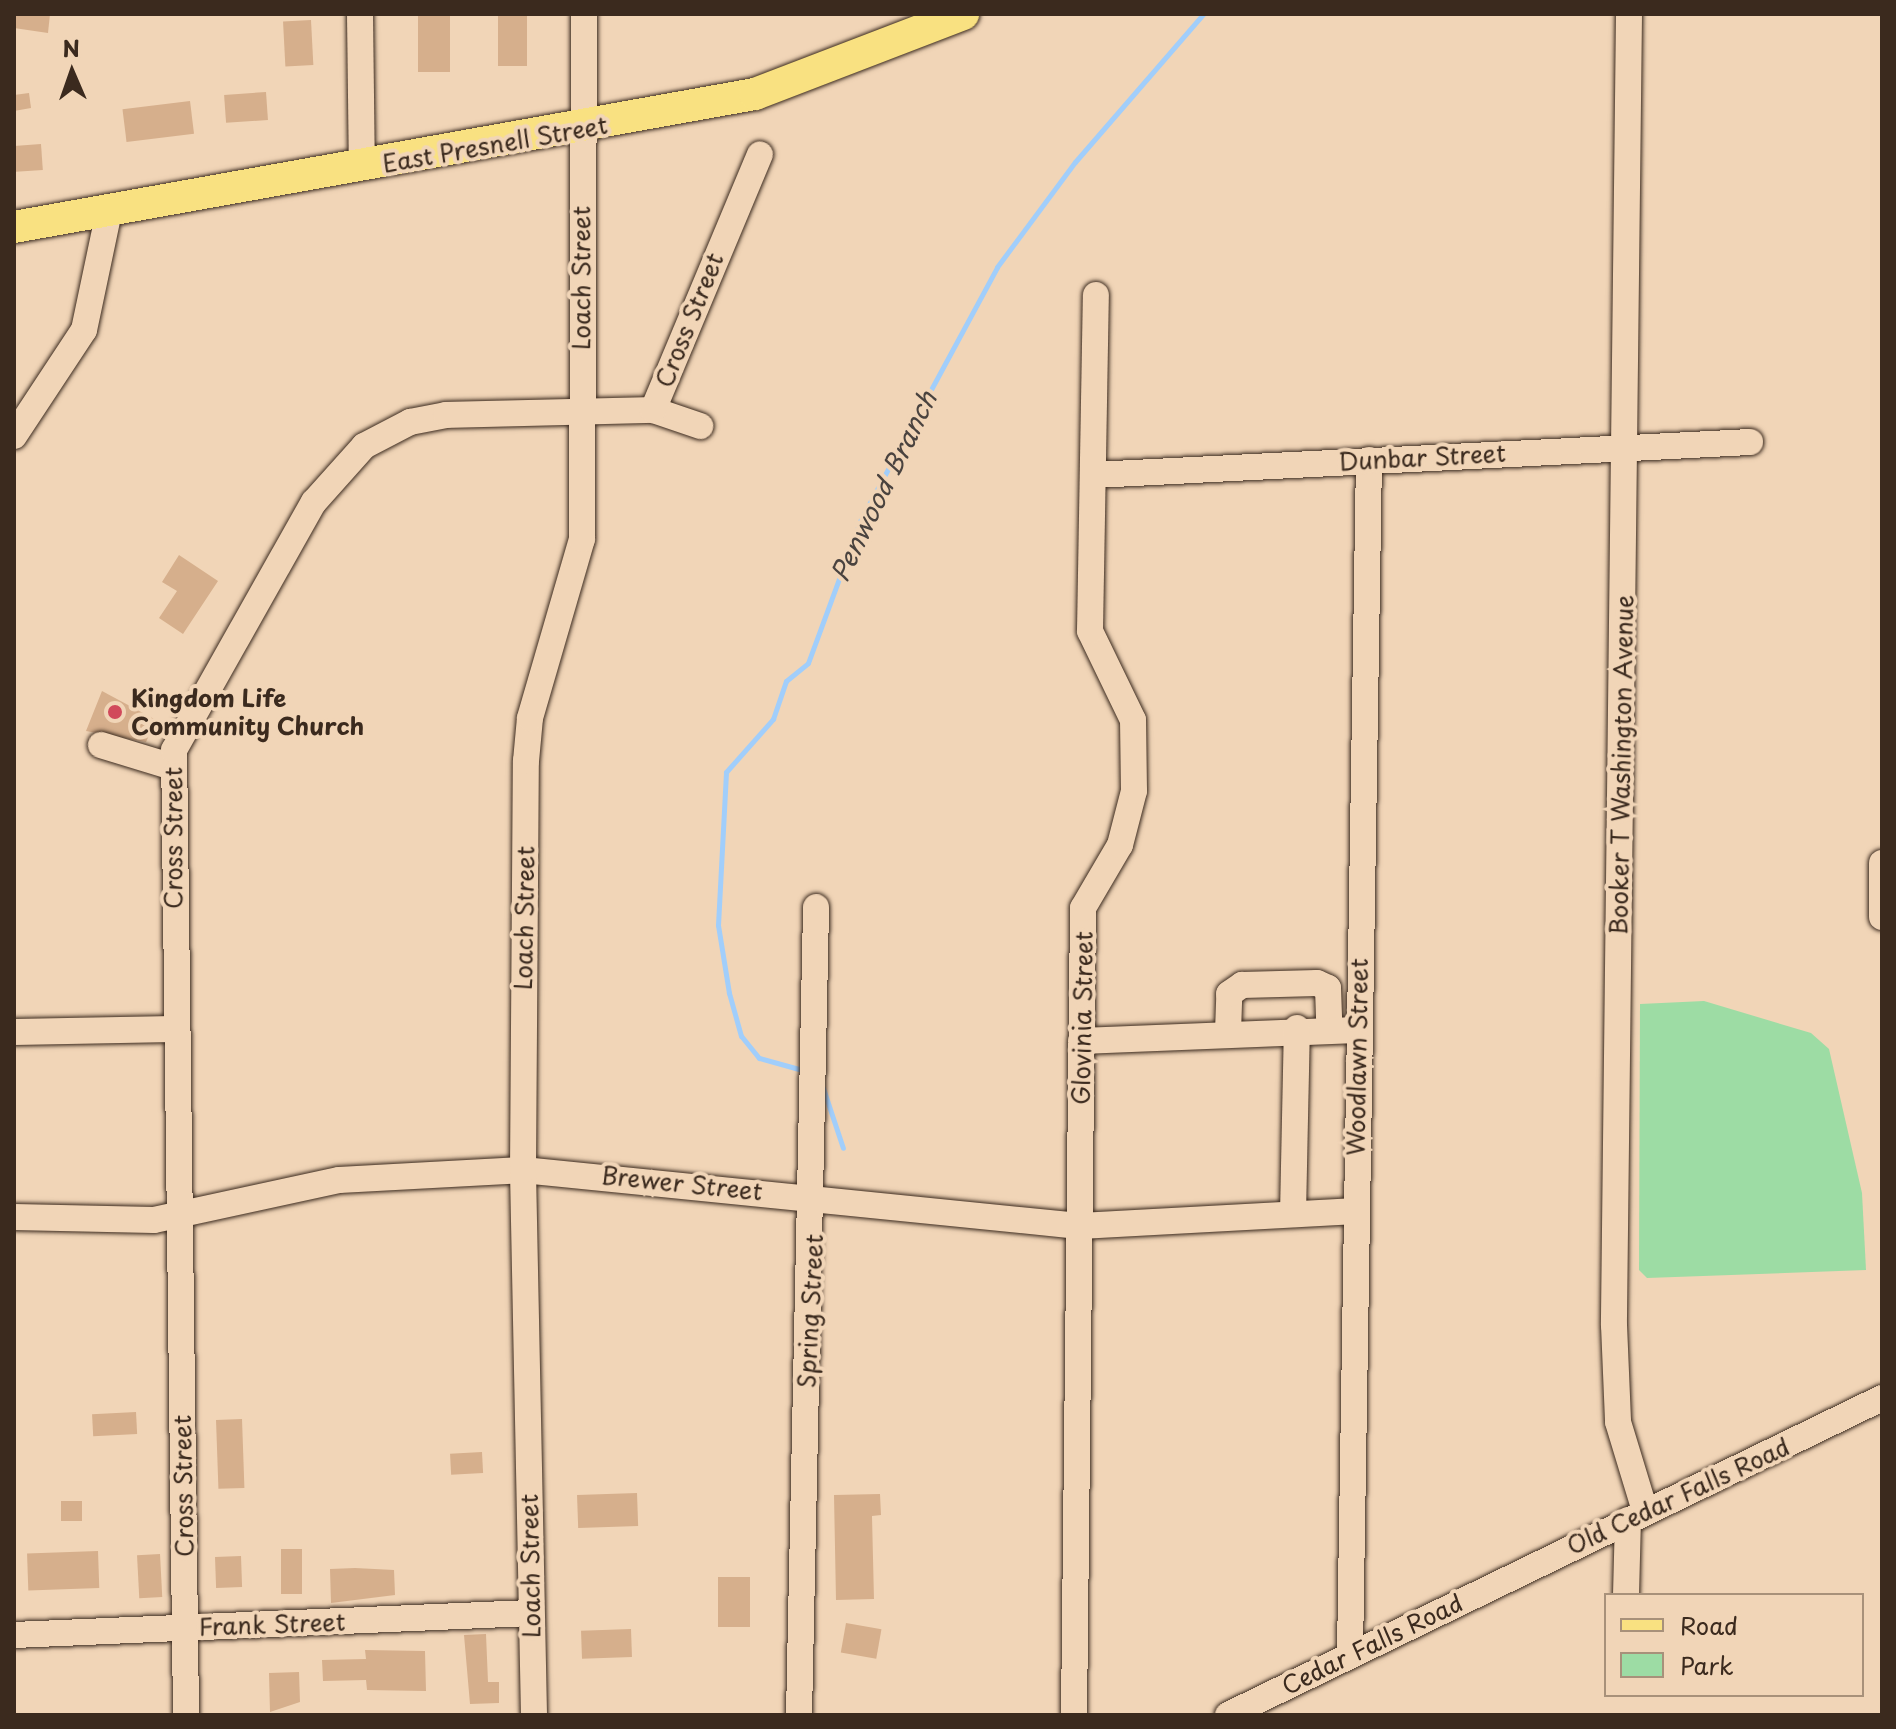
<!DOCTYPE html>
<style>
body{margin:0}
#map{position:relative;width:1896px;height:1729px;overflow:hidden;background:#f1d5b7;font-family:"Playpen Sans",sans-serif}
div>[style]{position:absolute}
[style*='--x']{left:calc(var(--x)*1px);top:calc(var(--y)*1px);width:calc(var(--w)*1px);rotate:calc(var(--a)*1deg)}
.green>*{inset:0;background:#9ddca4}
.stream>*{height:5px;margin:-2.5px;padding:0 2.5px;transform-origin:2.5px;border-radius:2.5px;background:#a1cefb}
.building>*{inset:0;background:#d6af8c;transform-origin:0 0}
.roads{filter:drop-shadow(0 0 2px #3b2a1e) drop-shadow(0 0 2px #3b2a1e)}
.minor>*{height:26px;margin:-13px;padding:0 13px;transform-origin:13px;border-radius:13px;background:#f1d5b7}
.major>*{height:32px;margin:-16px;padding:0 16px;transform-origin:16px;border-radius:16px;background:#f9e181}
.dots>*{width:22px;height:22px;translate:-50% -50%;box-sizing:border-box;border:4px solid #f1d5b7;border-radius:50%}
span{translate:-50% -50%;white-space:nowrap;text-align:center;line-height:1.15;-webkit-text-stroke:8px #f1d5b7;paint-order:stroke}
.street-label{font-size:24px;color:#3b2a1e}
.poi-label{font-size:24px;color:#3b2a1e;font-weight:700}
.left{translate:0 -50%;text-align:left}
.water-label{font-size:26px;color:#4a433f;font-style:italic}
.frame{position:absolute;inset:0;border:16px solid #3b2a1e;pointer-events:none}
.legend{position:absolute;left:1604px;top:1593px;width:260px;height:104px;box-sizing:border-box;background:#f1d5b7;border:2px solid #a8917a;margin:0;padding:10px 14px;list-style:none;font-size:24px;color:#3b2a1e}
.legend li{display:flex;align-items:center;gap:16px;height:40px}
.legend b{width:40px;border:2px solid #a8917a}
.north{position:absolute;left:32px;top:32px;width:80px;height:80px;-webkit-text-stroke:6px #f1d5b7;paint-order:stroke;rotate:358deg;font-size:22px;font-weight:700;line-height:32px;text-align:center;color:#3b2a1e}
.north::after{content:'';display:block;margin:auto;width:28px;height:36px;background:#3b2a1e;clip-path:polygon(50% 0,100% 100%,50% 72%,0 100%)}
</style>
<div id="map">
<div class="green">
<i style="clip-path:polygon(1704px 1001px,1811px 1033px,1829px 1049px,1862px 1193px,1866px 1270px,1647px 1278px,1639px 1270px,1640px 1004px)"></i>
</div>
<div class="stream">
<i style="--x:806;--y:1071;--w:49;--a:-164.5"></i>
<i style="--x:759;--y:1058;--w:28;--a:-129"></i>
<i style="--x:741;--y:1036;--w:45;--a:-105.6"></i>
<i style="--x:729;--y:993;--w:69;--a:-99.2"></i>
<i style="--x:718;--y:925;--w:153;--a:-87"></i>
<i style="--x:726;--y:772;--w:71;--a:-48.4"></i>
<i style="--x:773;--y:719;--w:40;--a:-71.1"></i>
<i style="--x:786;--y:681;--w:28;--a:-39"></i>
<i style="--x:808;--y:663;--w:153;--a:-69.8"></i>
<i style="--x:861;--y:519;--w:286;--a:-61.6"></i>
<i style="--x:997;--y:267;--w:131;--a:-53.4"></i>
<i style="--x:1075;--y:162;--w:196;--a:-49.1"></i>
<i style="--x:823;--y:1088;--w:63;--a:71.6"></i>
</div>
<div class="building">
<i style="clip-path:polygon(14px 14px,50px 14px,48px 33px,14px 28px)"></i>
<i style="left:418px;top:14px;width:32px;height:58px"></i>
<i style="left:498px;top:14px;width:29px;height:52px"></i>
<i style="left:311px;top:20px;width:45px;height:28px;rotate:87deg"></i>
<i style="left:266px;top:92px;width:28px;height:42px;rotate:86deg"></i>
<i style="clip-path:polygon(29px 93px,31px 108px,14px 111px,14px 95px)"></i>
<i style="left:190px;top:101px;width:33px;height:68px;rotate:83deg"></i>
<i style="left:41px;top:144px;width:26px;height:27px;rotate:86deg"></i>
<i style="clip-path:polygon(179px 555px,218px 581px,183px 634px,159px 618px,177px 591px,162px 582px)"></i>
<i style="clip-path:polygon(102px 691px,156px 720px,146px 742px,86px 731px)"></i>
<i style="left:136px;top:1412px;width:22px;height:44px;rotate:87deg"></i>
<i style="left:242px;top:1419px;width:69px;height:26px;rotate:88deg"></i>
<i style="left:482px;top:1452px;width:21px;height:32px;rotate:87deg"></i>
<i style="left:637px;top:1493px;width:33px;height:60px;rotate:88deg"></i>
<i style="clip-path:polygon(880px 1494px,881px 1515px,872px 1516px,874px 1599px,836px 1600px,834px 1495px)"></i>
<i style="left:82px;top:1501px;width:20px;height:21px;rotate:90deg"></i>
<i style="left:281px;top:1549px;width:21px;height:45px"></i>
<i style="left:98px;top:1551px;width:37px;height:71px;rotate:88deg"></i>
<i style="left:160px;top:1554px;width:43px;height:23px;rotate:87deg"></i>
<i style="left:241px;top:1556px;width:31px;height:26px;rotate:88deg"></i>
<i style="clip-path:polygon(355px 1568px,394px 1570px,395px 1595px,331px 1603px,330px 1569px)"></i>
<i style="left:718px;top:1577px;width:32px;height:50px"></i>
<i style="left:846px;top:1623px;width:36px;height:30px;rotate:10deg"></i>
<i style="left:631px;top:1629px;width:28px;height:50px;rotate:88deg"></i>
<i style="clip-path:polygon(486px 1634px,488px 1682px,499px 1682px,499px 1703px,470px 1704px,464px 1635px)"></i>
<i style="clip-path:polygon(365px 1650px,425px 1651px,426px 1691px,367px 1690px,366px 1680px,323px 1681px,322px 1660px,366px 1659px)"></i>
<i style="clip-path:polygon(299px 1672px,300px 1702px,270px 1712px,269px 1673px)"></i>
</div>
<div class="roads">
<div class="minor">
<i style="--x:360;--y:14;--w:153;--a:89.3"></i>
<i style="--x:1629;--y:14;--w:1311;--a:90.66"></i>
<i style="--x:1614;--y:1325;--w:97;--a:87.6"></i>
<i style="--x:1618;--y:1422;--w:93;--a:73.1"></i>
<i style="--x:653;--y:410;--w:50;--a:18.8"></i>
<i style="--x:14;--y:436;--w:127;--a:-56.6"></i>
<i style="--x:84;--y:330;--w:122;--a:-78.1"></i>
<i style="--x:1094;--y:475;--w:657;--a:-2.88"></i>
<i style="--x:101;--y:745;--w:75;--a:17"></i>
<i style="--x:1882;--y:863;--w:54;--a:90"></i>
<i style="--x:14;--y:1032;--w:160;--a:-1.1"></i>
<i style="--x:1228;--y:1032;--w:38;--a:-88"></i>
<i style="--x:1229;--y:994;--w:16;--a:-35"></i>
<i style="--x:1242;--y:985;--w:75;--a:-1.5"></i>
<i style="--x:1317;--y:983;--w:12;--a:24"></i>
<i style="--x:1328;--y:988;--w:38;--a:88"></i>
<i style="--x:1081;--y:1041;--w:276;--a:-2.3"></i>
<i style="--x:1293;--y:1214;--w:186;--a:-88.8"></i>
<i style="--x:14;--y:1217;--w:140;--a:1.2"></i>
<i style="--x:154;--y:1220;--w:189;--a:-12.2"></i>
<i style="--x:339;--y:1180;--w:184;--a:-3.1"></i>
<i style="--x:523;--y:1170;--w:559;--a:5.75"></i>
<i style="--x:1079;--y:1226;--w:274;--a:-3.1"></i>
<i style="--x:1626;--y:1595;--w:75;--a:-88.5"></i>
<i style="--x:14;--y:1635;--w:517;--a:-2.44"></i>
<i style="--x:1350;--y:1654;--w:1194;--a:-89.09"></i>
<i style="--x:186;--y:1715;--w:965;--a:-90.71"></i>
<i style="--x:174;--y:750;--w:285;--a:-60.6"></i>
<i style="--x:314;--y:502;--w:75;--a:-48.2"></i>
<i style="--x:364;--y:446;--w:52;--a:-27.6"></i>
<i style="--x:410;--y:422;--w:37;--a:-11"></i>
<i style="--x:446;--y:415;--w:207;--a:-1.4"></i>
<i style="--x:653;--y:410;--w:277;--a:-67.3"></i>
<i style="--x:534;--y:1715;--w:545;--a:-91.16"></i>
<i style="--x:523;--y:1170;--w:409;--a:-89.6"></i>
<i style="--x:526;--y:761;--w:43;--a:-84.7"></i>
<i style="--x:530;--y:718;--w:186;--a:-73.8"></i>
<i style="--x:582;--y:539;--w:525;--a:-89.78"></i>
<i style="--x:799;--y:1715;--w:808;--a:-88.79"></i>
<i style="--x:1074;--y:1715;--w:807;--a:-89.36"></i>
<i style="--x:1083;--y:908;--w:73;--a:-59.6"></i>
<i style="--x:1120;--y:845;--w:56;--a:-75.5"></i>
<i style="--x:1134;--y:791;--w:71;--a:-90.8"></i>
<i style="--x:1133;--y:720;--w:99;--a:-115.8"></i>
<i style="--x:1090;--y:631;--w:336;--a:-89"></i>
<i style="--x:1228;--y:1715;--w:727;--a:-25.86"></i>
</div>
<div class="major">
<i style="--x:14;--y:227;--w:753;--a:-10.18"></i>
<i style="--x:755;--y:94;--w:223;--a:-21"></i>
</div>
</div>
<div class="dots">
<i style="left:115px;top:712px;background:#d1495b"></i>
</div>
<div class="street-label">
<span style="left:495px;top:144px;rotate:-10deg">East Presnell Street</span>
<span style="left:581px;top:278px;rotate:-90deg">Loach Street</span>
<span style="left:689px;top:320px;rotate:-68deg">Cross Street</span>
<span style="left:1422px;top:457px;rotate:-3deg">Dunbar Street</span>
<span style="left:1621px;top:765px;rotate:-89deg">Booker T Washington Avenue</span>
<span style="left:173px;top:838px;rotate:-90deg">Cross Street</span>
<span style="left:524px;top:918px;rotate:-89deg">Loach Street</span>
<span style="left:1082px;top:1018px;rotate:-89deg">Glovinia Street</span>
<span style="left:1357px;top:1057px;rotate:-89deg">Woodlawn Street</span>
<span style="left:682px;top:1183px;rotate:6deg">Brewer Street</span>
<span style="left:810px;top:1311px;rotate:-87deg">Spring Street</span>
<span style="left:183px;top:1486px;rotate:-91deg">Cross Street</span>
<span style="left:1678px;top:1496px;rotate:-25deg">Old Cedar Falls Road</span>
<span style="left:530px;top:1566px;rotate:-91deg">Loach Street</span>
<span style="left:272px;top:1624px;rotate:-2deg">Frank Street</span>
<span style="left:1372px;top:1644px;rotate:-26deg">Cedar Falls Road</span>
</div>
<div class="poi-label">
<span class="left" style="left:131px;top:712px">Kingdom Life<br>Community Church</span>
</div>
<div class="water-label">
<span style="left:883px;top:486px;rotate:-64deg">Penwood Branch</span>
</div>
<div class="frame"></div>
<ul class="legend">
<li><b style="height:10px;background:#f9e181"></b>Road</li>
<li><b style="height:22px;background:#9ddca4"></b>Park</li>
</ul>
<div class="north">N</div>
</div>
